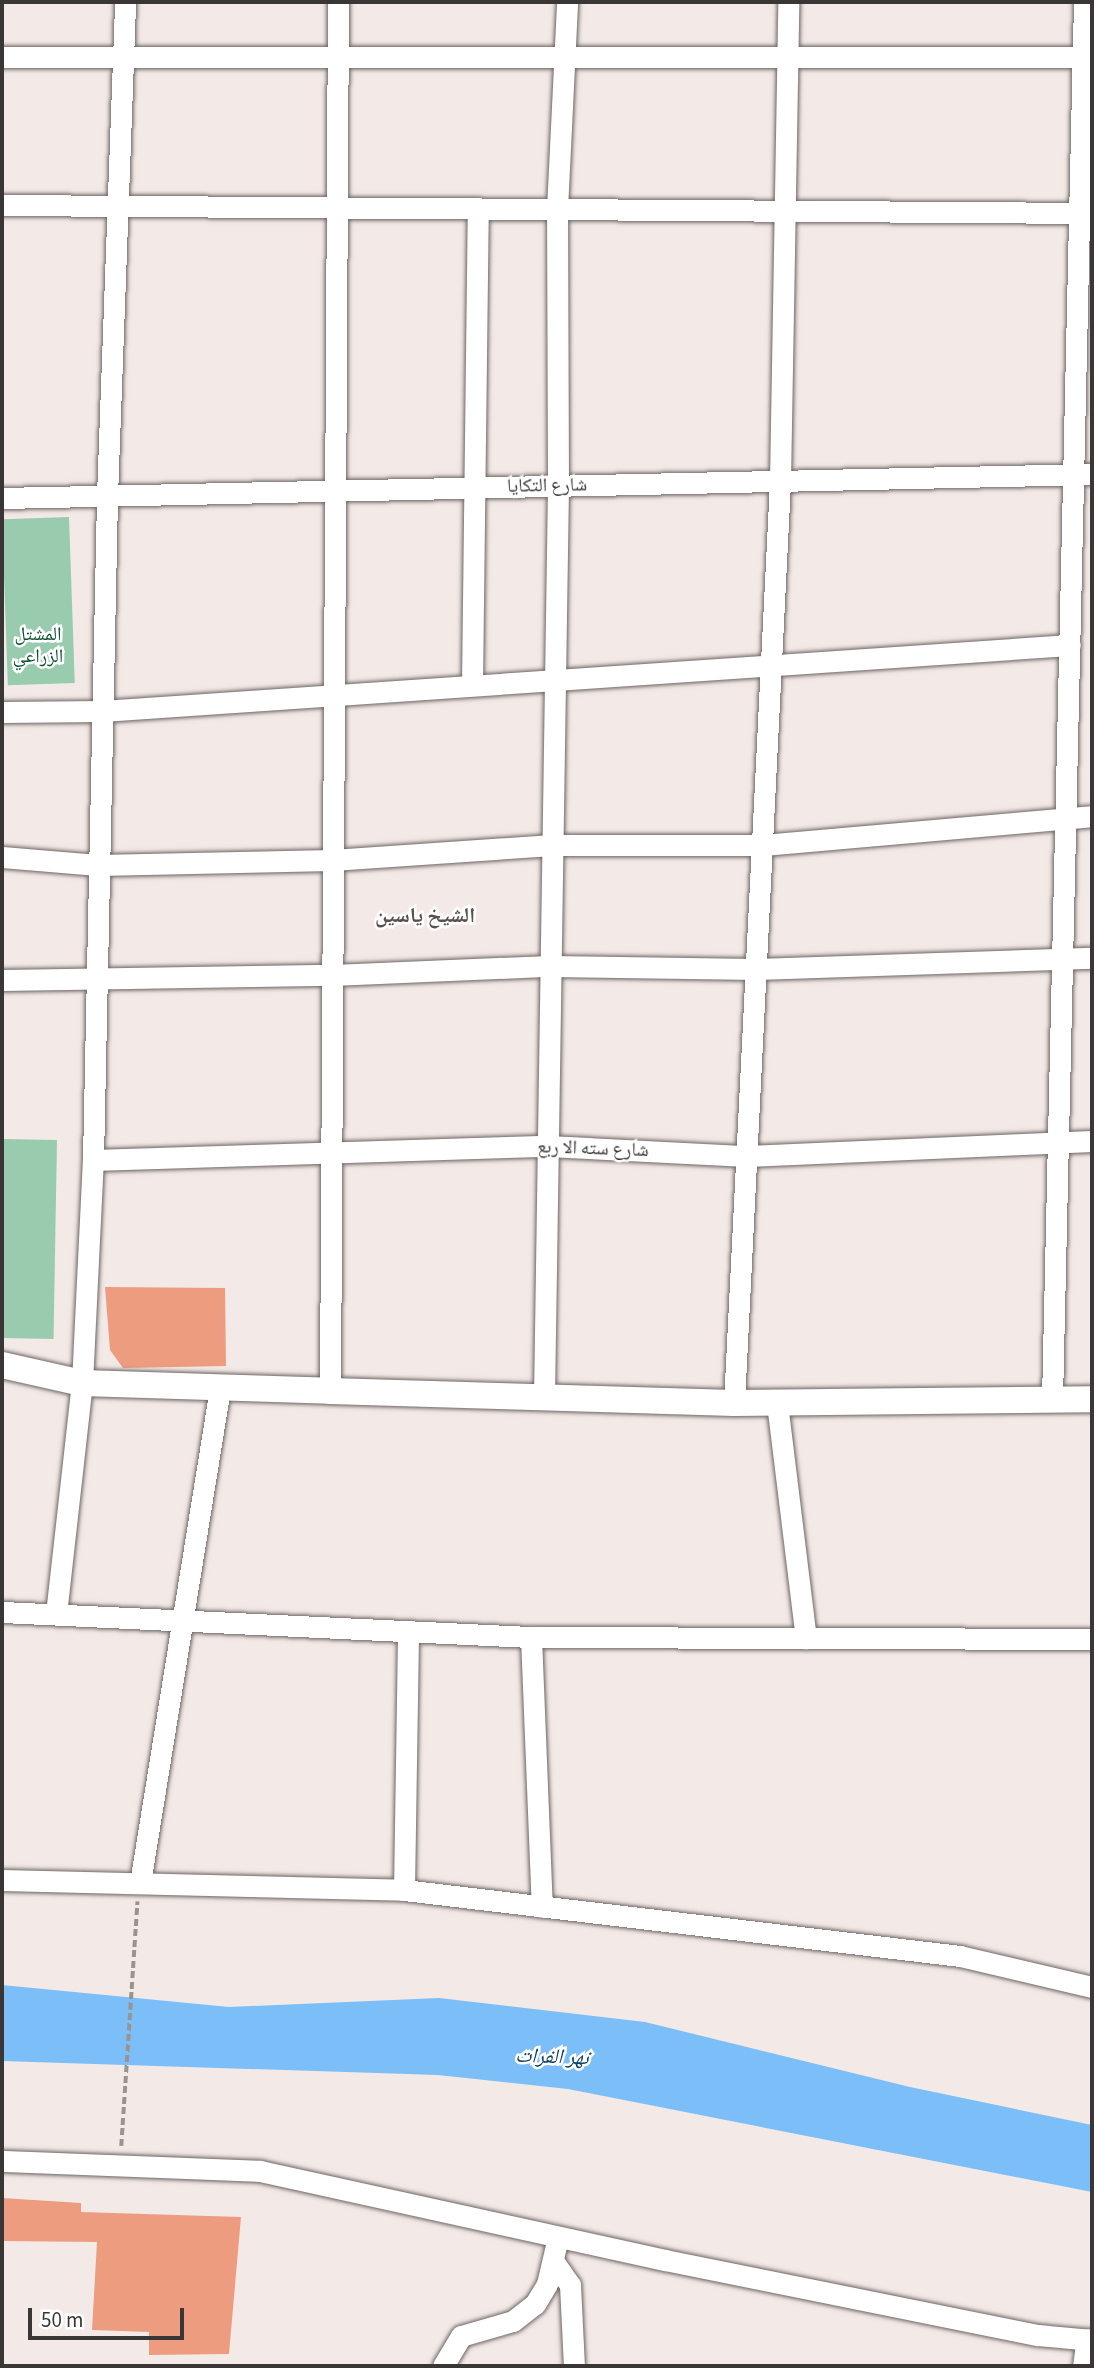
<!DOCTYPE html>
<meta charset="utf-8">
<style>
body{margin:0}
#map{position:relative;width:1094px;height:2368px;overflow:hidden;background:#f3eae7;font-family:"Source Sans 3","Noto Naskh Arabic",sans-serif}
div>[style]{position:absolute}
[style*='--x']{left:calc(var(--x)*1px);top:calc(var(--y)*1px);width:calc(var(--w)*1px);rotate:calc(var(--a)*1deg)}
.green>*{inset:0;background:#99ccae;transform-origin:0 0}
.water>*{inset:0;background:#7cbef8}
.building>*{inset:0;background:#ee9c7f}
.path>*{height:3.5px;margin-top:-1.75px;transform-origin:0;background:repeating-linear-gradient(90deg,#999391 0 7px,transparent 0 10.5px)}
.roads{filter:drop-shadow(0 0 2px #6d6563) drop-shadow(0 0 2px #6d6563)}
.minor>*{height:21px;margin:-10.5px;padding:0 10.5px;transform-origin:10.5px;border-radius:10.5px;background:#fff}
.major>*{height:26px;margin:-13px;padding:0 13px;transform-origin:13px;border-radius:13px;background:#fff}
span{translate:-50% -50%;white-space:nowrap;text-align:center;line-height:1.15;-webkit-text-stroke:5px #fff;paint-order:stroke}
.street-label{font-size:19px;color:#393635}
.park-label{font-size:19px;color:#0b4e30}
.neighbourhood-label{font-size:21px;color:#57504d;font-weight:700}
.water-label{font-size:21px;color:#114268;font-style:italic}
.frame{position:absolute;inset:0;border:4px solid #393635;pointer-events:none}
.scale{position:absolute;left:28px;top:2308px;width:156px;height:32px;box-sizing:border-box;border:4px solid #393635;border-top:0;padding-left:9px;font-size:21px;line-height:24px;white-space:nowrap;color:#393635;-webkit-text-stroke:5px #fff;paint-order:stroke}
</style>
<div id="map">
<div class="green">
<i style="left:69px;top:517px;width:166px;height:67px;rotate:88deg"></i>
<i style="left:57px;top:1140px;width:199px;height:55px;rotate:91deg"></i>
</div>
<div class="water">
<i style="clip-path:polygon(2px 1985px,229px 2007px,439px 1998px,645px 2022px,910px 2087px,1092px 2125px,1092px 2192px,568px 2089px,438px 2075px,2px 2061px)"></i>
</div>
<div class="building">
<i style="clip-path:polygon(105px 1287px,225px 1288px,226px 1366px,123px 1368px,110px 1350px)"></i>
<i style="clip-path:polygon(2px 2198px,81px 2203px,81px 2212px,241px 2217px,229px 2354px,149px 2355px,149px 2332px,92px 2330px,97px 2242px,2px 2241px)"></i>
</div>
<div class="path">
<i style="--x:121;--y:2146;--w:245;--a:-86.2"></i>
</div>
<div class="roads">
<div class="minor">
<i style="--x:2;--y:57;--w:1090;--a:0"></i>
<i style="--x:2;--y:205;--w:1090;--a:0.42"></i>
<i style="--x:2;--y:498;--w:1090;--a:-1.26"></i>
<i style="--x:472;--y:684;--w:475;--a:-89.3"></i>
<i style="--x:2;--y:712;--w:100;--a:-0.6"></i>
<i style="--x:102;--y:711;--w:970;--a:-3.9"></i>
<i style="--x:2;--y:857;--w:96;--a:4.8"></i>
<i style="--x:98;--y:865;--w:234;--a:-1.2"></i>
<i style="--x:332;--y:860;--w:221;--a:-3.9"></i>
<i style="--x:552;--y:845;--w:210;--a:0"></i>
<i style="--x:762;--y:845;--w:331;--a:-5"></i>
<i style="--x:2;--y:980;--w:330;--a:-0.9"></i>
<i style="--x:332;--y:975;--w:218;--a:-2.4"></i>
<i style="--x:550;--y:966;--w:206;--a:0.8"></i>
<i style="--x:756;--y:969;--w:336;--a:-1.9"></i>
<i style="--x:93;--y:1160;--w:454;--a:-1.8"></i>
<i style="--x:547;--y:1146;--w:200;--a:2.9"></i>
<i style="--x:747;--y:1156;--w:345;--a:-2.5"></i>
<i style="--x:330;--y:1391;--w:1389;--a:-89.67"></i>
<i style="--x:544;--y:1398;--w:912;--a:-89.12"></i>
<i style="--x:558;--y:486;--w:277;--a:-90.2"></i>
<i style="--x:557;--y:209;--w:207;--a:-87.2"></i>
<i style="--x:1052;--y:1400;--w:1398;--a:-88.69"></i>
<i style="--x:734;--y:1403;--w:923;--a:-87.14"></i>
<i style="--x:780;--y:481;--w:479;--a:-89"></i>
<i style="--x:777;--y:1403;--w:237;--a:83"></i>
<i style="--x:2;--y:1612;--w:530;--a:2.71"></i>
<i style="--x:531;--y:1637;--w:561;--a:0.2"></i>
<i style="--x:56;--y:1614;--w:232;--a:-83.6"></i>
<i style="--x:82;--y:1383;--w:223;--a:-87.2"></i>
<i style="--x:93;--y:1160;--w:664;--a:-88.79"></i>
<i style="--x:107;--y:496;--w:494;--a:-87.9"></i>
<i style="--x:531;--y:1637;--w:270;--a:87.7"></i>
<i style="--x:2;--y:1880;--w:402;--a:1.4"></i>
<i style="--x:404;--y:1890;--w:560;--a:6.77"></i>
<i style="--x:960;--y:1956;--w:136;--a:13.2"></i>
<i style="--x:140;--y:1883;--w:501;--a:-80.82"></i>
<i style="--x:404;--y:1890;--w:259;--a:-89.1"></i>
<i style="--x:2;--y:2161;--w:258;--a:2.2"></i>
<i style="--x:260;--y:2171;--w:415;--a:12.4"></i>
<i style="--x:665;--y:2260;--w:380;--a:11.4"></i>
<i style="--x:1038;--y:2335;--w:54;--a:5.3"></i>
<i style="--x:554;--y:2262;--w:28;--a:55"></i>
<i style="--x:570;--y:2285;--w:81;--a:87.2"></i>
<i style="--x:443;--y:2366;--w:35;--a:-59"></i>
<i style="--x:461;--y:2336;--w:54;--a:-16.1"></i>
<i style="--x:513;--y:2321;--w:28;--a:-38"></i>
<i style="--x:535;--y:2304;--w:23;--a:-59"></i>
<i style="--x:547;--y:2284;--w:48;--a:-76.8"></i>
<i style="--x:1083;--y:2366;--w:27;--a:-82"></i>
</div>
<div class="major">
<i style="--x:2;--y:1365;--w:82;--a:12.7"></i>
<i style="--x:82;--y:1383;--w:248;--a:1.8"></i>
<i style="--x:330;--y:1391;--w:404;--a:1.7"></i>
<i style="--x:734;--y:1403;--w:358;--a:-0.6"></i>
</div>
</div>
<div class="street-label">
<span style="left:547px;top:486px;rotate:-1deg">شارع التكايا</span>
<span style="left:593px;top:1149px;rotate:2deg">شارع سته الا ربع</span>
</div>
<div class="park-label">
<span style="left:38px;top:646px">المشتل<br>الزراعي</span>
</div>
<div class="neighbourhood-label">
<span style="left:425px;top:915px">الشيخ ياسين</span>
</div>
<div class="water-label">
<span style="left:552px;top:2056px;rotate:2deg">نهر الفرات</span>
</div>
<div class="frame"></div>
<div class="scale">50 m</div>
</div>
